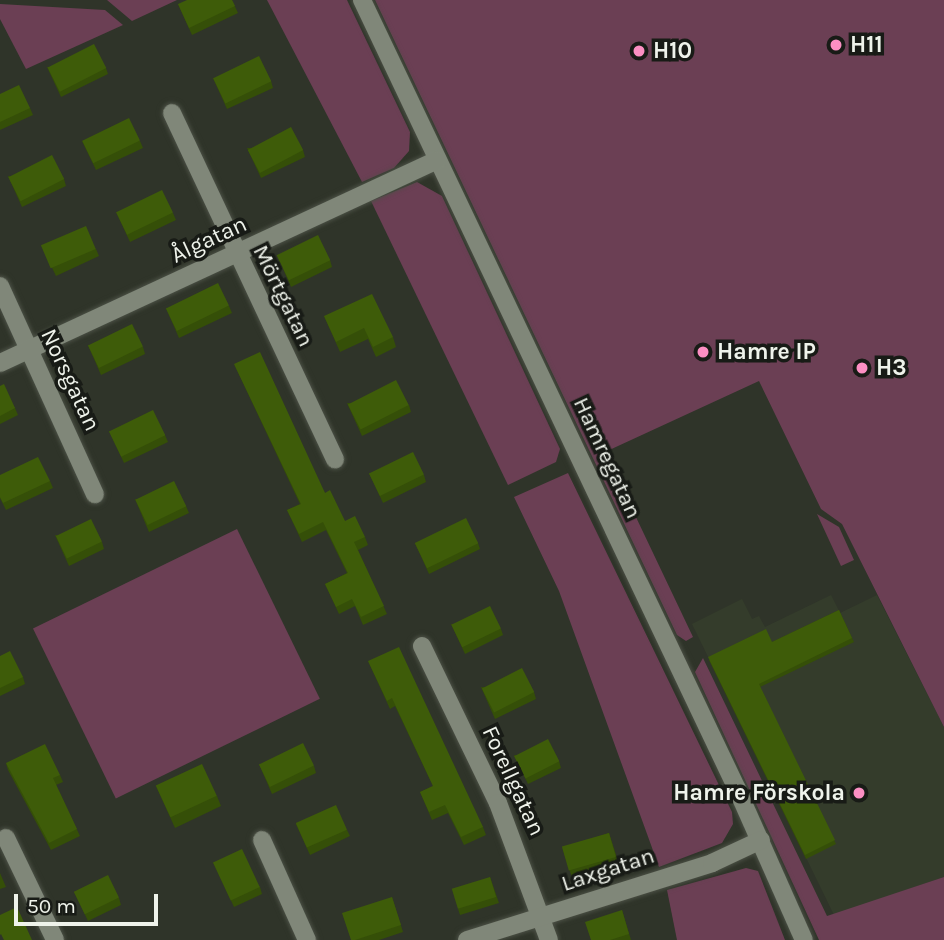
<!DOCTYPE html>
<meta charset="utf-8">
<style>
body{margin:0}
#map{position:relative;width:944px;height:940px;overflow:hidden;background:#2f3429;font-family:Karla,sans-serif}
div>[style]{position:absolute}
[style*='--x']{left:calc(var(--x)*1px);top:calc(var(--y)*1px);width:calc(var(--w)*1px);rotate:calc(var(--a)*1deg)}
.built>*{inset:0;background:#343c2b}
.green>*{inset:0;background:#6b3f54;transform-origin:0 0}
.roads{filter:drop-shadow(0 0 2px #4b5045) drop-shadow(0 0 2px #4b5045)}
.minor>*{height:18px;margin:-9px;padding:0 9px;transform-origin:9px;border-radius:9px;background:#808779}
.wall>*{inset:0;background:#354f08;transform-origin:0 0}
.building>*{inset:0;background:#3e5c09;transform-origin:0 0}
.dots>*{width:19px;height:19px;translate:-50% -50%;box-sizing:border-box;border:4px solid #181b16;border-radius:50%}
span{translate:-50% -50%;white-space:nowrap;text-align:center;line-height:1.15;-webkit-text-stroke:7px #181b16;paint-order:stroke}
.poi-label{font-size:23px;color:#eff3eb;font-weight:700}
.left{translate:0 -50%;text-align:left}
.right{translate:-100% -50%;text-align:right}
.street-label{font-size:23px;color:#eff3eb}
.scale{position:absolute;left:14px;top:894px;width:144px;height:32px;box-sizing:border-box;border:4px solid #eff3eb;border-top:0;padding-left:9px;font-size:21px;line-height:24px;white-space:nowrap;color:#eff3eb;-webkit-text-stroke:5px #181b16;paint-order:stroke}
</style>
<div id="map">
<div class="built">
<i style="clip-path:polygon(831px 595px,840px 613px,877px 595px,944px 727px,944px 877px,834px 915px,692px 624px,742px 599px,752px 619px,759px 616px,765px 627px)"></i>
</div>
<div class="green">
<i style="clip-path:polygon(107px 0,177px 0,132px 21px)"></i>
<i style="clip-path:polygon(267px 0,347px 0,410px 132px,409px 151px,394px 168px,362px 182px)"></i>
<i style="clip-path:polygon(375px 0,944px 0,944px 727px,842px 524px,821px 509px,759px 381px,605px 452px,693px 637px,686px 641px,677px 635px)"></i>
<i style="clip-path:polygon(0 4px,105px 10px,123px 25px,26px 69px,0 19px)"></i>
<i style="clip-path:polygon(417px 182px,442px 196px,560px 449px,556px 462px,508px 485px,371px 201px)"></i>
<i style="clip-path:polygon(568px 473px,732px 812px,733px 824px,722px 843px,659px 867px,559px 591px,514px 497px)"></i>
<i style="clip-path:polygon(817px 514px,839px 527px,854px 560px,841px 566px)"></i>
<i style="left:237px;top:529px;width:189px;height:227px;rotate:64deg"></i>
<i style="clip-path:polygon(703px 658px,827px 916px,944px 877px,944px 940px,819px 940px,695px 672px)"></i>
<i style="clip-path:polygon(746px 868px,758px 871px,785px 940px,677px 940px,667px 890px)"></i>
</div>
<div class="roads">
<div class="minor">
<i style="--x:362;--y:0;--w:874;--a:64.58"></i>
<i style="--x:737;--y:789;--w:165;--a:66.1"></i>
<i style="--x:172;--y:113;--w:383;--a:64.8"></i>
<i style="--x:0;--y:286;--w:229;--a:65.5"></i>
<i style="--x:0;--y:363;--w:482;--a:-24.9"></i>
<i style="--x:422;--y:646;--w:174;--a:64.2"></i>
<i style="--x:498;--y:803;--w:146;--a:69.6"></i>
<i style="--x:6;--y:838;--w:113;--a:64.3"></i>
<i style="--x:262;--y:840;--w:110;--a:65.8"></i>
<i style="--x:467;--y:940;--w:257;--a:-17.4"></i>
<i style="--x:712;--y:863;--w:54;--a:-25.1"></i>
</div>
</div>
<div class="wall">
<i style="clip-path:polygon(232px 0,238px 13px,192px 35px,178px 4px)"></i>
<i style="clip-path:polygon(47px 67px,106px 68px,108px 74px,61px 97px)"></i>
<i style="clip-path:polygon(213px 78px,271px 81px,273px 88px,227px 109px)"></i>
<i style="clip-path:polygon(0 94px,30px 108px,33px 115px,0 130px)"></i>
<i style="clip-path:polygon(82px 141px,140px 141px,143px 148px,96px 170px)"></i>
<i style="clip-path:polygon(247px 148px,303px 150px,305px 157px,261px 178px)"></i>
<i style="clip-path:polygon(8px 176px,64px 179px,66px 186px,22px 207px)"></i>
<i style="clip-path:polygon(116px 212px,173px 213px,176px 220px,130px 242px)"></i>
<i style="clip-path:polygon(42px 247px,96px 249px,99px 256px,56px 276px)"></i>
<i style="clip-path:polygon(277px 255px,330px 260px,332px 267px,291px 287px)"></i>
<i style="clip-path:polygon(229px 306px,232px 313px,179px 338px,166px 308px)"></i>
<i style="clip-path:polygon(324px 316px,393px 337px,396px 347px,376px 357px,368px 339px,340px 352px)"></i>
<i style="clip-path:polygon(88px 345px,143px 347px,145px 354px,101px 375px)"></i>
<i style="clip-path:polygon(234px 364px,345px 521px,365px 537px,368px 545px,358px 550px,387px 614px,363px 625px,355px 606px,339px 614px,325px 584px,347px 573px,326px 530px,302px 542px,287px 510px,300px 504px)"></i>
<i style="clip-path:polygon(0 386px,15px 408px,18px 415px,0 424px)"></i>
<i style="clip-path:polygon(347px 403px,409px 405px,411px 412px,362px 436px)"></i>
<i style="clip-path:polygon(109px 431px,165px 435px,168px 442px,124px 463px)"></i>
<i style="clip-path:polygon(369px 473px,424px 475px,426px 482px,383px 503px)"></i>
<i style="clip-path:polygon(0 475px,50px 481px,53px 488px,6px 510px,0 498px)"></i>
<i style="clip-path:polygon(135px 499px,186px 506px,189px 513px,149px 532px)"></i>
<i style="clip-path:polygon(55px 535px,102px 542px,104px 549px,69px 566px)"></i>
<i style="clip-path:polygon(415px 543px,478px 543px,480px 549px,429px 574px)"></i>
<i style="clip-path:polygon(839px 610px,854px 642px,760px 687px,836px 844px,806px 859px,709px 660px,772px 642px)"></i>
<i style="clip-path:polygon(451px 624px,501px 629px,503px 635px,465px 654px)"></i>
<i style="clip-path:polygon(0 656px,23px 677px,25px 684px,0 696px)"></i>
<i style="clip-path:polygon(368px 661px,483px 827px,486px 835px,464px 845px,448px 813px,432px 820px,420px 792px,433px 786px,395px 706px,390px 709px)"></i>
<i style="clip-path:polygon(481px 687px,534px 692px,536px 699px,495px 719px)"></i>
<i style="clip-path:polygon(514px 755px,559px 761px,561px 768px,528px 784px)"></i>
<i style="clip-path:polygon(6px 763px,60px 775px,63px 782px,56px 785px,80px 836px,51px 850px,8px 770px)"></i>
<i style="clip-path:polygon(259px 764px,314px 766px,316px 773px,272px 794px)"></i>
<i style="clip-path:polygon(156px 786px,217px 796px,221px 806px,175px 828px)"></i>
<i style="clip-path:polygon(296px 824px,347px 830px,350px 836px,310px 855px)"></i>
<i style="left:609px;top:833px;width:33px;height:49px;rotate:72deg"></i>
<i style="clip-path:polygon(213px 862px,260px 887px,262px 894px,234px 907px)"></i>
<i style="clip-path:polygon(0 873px,6px 887px,0 889px)"></i>
<i style="clip-path:polygon(490px 877px,499px 903px,460px 915px,458px 909px)"></i>
<i style="clip-path:polygon(74px 892px,119px 898px,121px 905px,88px 921px)"></i>
<i style="clip-path:polygon(392px 897px,403px 932px,379px 940px,351px 940px)"></i>
<i style="clip-path:polygon(622px 910px,631px 940px,591px 940px)"></i>
</div>
<div class="building">
<i style="clip-path:polygon(187px 0,232px 0,235px 6px,189px 28px,178px 4px)"></i>
<i style="left:94px;top:44px;width:27px;height:52px;rotate:63deg"></i>
<i style="left:259px;top:56px;width:28px;height:51px;rotate:64deg"></i>
<i style="clip-path:polygon(19px 85px,30px 108px,0 122px,0 94px)"></i>
<i style="left:129px;top:118px;width:25px;height:52px;rotate:64deg"></i>
<i style="left:291px;top:127px;width:26px;height:49px;rotate:62deg"></i>
<i style="left:52px;top:155px;width:27px;height:49px;rotate:63deg"></i>
<i style="left:162px;top:190px;width:25px;height:51px;rotate:64deg"></i>
<i style="left:86px;top:226px;width:25px;height:49px;rotate:67deg"></i>
<i style="left:318px;top:235px;width:28px;height:46px;rotate:64deg"></i>
<i style="left:218px;top:283px;width:25px;height:58px;rotate:64deg"></i>
<i style="clip-path:polygon(372px 294px,393px 337px,373px 347px,364px 328px,336px 342px,324px 316px)"></i>
<i style="left:132px;top:324px;width:25px;height:49px;rotate:64deg"></i>
<i style="clip-path:polygon(260px 352px,325px 493px,330px 490px,345px 521px,355px 516px,365px 537px,354px 542px,384px 606px,361px 617px,352px 599px,336px 607px,325px 584px,348px 573px,323px 522px,299px 534px,287px 510px,301px 504px,234px 364px)"></i>
<i style="left:396px;top:380px;width:28px;height:54px;rotate:63deg"></i>
<i style="clip-path:polygon(4px 384px,15px 408px,0 416px,0 386px)"></i>
<i style="left:153px;top:410px;width:28px;height:49px;rotate:64deg"></i>
<i style="left:413px;top:452px;width:25px;height:49px;rotate:64deg"></i>
<i style="clip-path:polygon(38px 457px,50px 481px,3px 503px,0 497px,0 475px)"></i>
<i style="left:174px;top:481px;width:28px;height:43px;rotate:64deg"></i>
<i style="left:466px;top:518px;width:28px;height:57px;rotate:64deg"></i>
<i style="left:91px;top:519px;width:25px;height:39px;rotate:64deg"></i>
<i style="left:490px;top:606px;width:25px;height:43px;rotate:64deg"></i>
<i style="clip-path:polygon(839px 610px,852px 638px,759px 684px,835px 840px,805px 855px,708px 657px,766px 629px,772px 642px)"></i>
<i style="clip-path:polygon(399px 647px,483px 827px,461px 837px,445px 805px,429px 812px,420px 792px,433px 786px,392px 698px,387px 701px,368px 661px)"></i>
<i style="clip-path:polygon(10px 651px,23px 677px,0 688px,0 656px)"></i>
<i style="left:522px;top:668px;width:27px;height:45px;rotate:63deg"></i>
<i style="left:548px;top:739px;width:25px;height:38px;rotate:63deg"></i>
<i style="left:303px;top:743px;width:25px;height:49px;rotate:64deg"></i>
<i style="clip-path:polygon(45px 744px,60px 775px,53px 778px,77px 829px,49px 843px,6px 763px)"></i>
<i style="left:202px;top:764px;width:35px;height:51px;rotate:65deg"></i>
<i style="left:336px;top:805px;width:27px;height:44px;rotate:66deg"></i>
<i style="left:609px;top:833px;width:25px;height:49px;rotate:74deg"></i>
<i style="left:242px;top:849px;width:42px;height:32px;rotate:65deg"></i>
<i style="left:108px;top:875px;width:25px;height:38px;rotate:64deg"></i>
<i style="left:490px;top:877px;width:21px;height:40px;rotate:73deg"></i>
<i style="clip-path:polygon(392px 897px,401px 925px,355px 940px,351px 940px,342px 913px)"></i>
<i style="clip-path:polygon(17px 907px,32px 940px,4px 940px,1px 934px,0 935px,0 915px)"></i>
<i style="clip-path:polygon(622px 910px,629px 934px,610px 940px,591px 940px,585px 922px)"></i>
</div>
<div class="dots">
<i style="left:836px;top:45px;background:#fc8fc3"></i>
<i style="left:639px;top:51px;background:#fc8fc3"></i>
<i style="left:703px;top:352px;background:#fc8fc3"></i>
<i style="left:862px;top:368px;background:#fc8fc3"></i>
<i style="left:859px;top:793px;background:#fc8fc3"></i>
</div>
<div class="poi-label">
<span class="left" style="left:850px;top:45px">H11</span>
<span class="left" style="left:653px;top:51px">H10</span>
<span class="left" style="left:717px;top:352px">Hamre IP</span>
<span class="left" style="left:876px;top:368px">H3</span>
<span class="right" style="left:845px;top:793px">Hamre Förskola</span>
</div>
<div class="street-label">
<span style="left:209px;top:240px;rotate:-25deg">Ålgatan</span>
<span style="left:283px;top:296px;rotate:64deg">Mörtgatan</span>
<span style="left:70px;top:380px;rotate:65deg">Norsgatan</span>
<span style="left:607px;top:458px;rotate:65deg">Hamregatan</span>
<span style="left:513px;top:781px;rotate:65deg">Forellgatan</span>
<span style="left:608px;top:870px;rotate:-18deg">Laxgatan</span>
</div>
<div class="scale">50 m</div>
</div>
